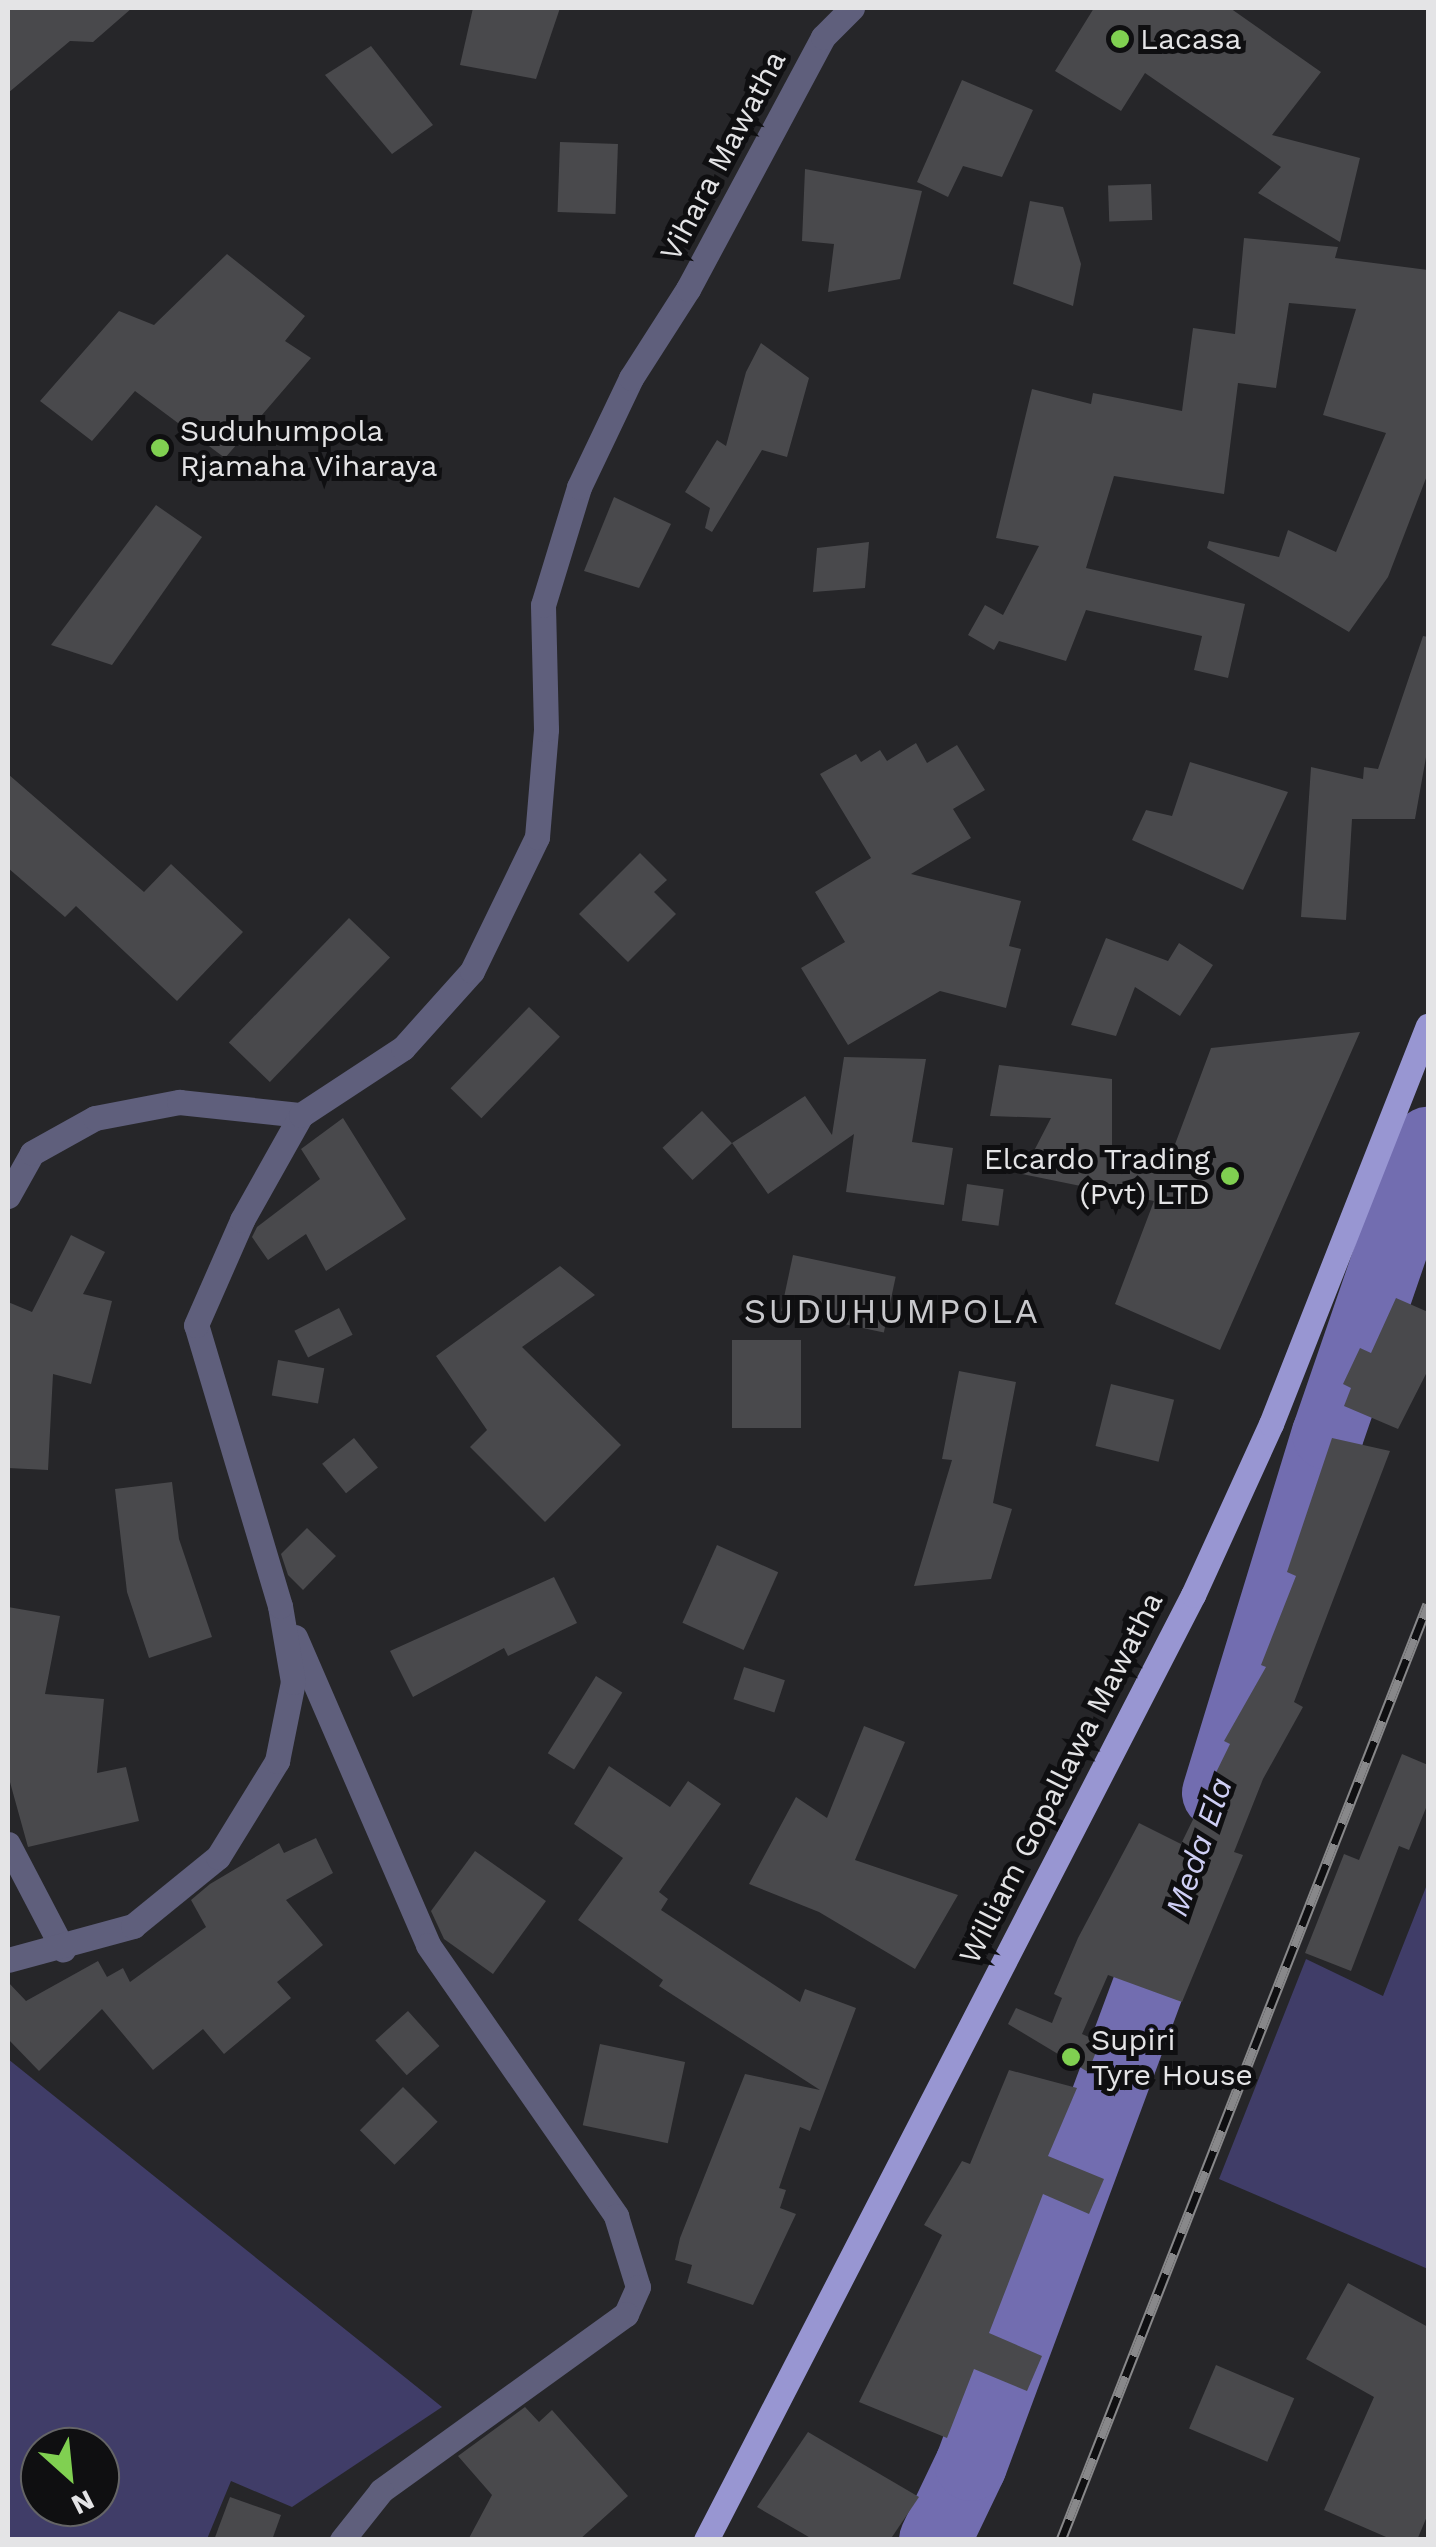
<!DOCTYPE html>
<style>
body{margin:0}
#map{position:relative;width:1436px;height:2547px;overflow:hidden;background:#262629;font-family:"Work Sans",sans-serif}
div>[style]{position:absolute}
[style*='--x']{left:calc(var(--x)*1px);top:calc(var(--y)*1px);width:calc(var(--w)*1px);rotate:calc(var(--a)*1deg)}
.green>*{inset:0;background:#403d68}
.river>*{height:72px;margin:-36px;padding:0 36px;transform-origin:36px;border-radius:36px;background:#726db0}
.building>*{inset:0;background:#49494c;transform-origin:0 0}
.minor>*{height:25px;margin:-12.5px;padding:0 12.5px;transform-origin:12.5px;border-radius:12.5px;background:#5f5f7c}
.primary>*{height:25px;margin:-12.5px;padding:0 12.5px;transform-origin:12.5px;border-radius:12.5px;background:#9896d2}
.rail>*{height:11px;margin-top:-5.5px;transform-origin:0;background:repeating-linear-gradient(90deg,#0f0f11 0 22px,#88888a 0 44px);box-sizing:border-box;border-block:2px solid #88888a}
.dots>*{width:28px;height:28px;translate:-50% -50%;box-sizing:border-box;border:5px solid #0f0f11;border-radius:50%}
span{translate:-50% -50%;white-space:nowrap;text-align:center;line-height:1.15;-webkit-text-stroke:10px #0f0f11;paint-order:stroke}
.poi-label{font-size:30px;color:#e4e4e6}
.left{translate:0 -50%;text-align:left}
.right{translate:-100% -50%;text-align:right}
.street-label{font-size:30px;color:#e4e4e6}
.water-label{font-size:32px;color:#cfcff5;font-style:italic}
.quarter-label{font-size:35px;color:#c8c8cc;letter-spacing:2.5px}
.frame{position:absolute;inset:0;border:10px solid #e4e4e6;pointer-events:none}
.north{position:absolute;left:20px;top:2427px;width:100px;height:100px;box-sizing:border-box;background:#0f0f11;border:2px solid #646466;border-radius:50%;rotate:153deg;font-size:28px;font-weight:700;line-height:40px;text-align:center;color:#e4e4e6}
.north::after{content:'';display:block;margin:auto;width:35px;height:45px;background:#80d051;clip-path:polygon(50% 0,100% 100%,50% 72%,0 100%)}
</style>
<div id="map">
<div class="green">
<i style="clip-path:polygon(1428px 1882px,1428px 2269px,1219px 2179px,1306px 1959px,1383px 1996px)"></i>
<i style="clip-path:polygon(evenodd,8px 2059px,442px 2407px,292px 2507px,231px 2481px,207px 2539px,8px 2539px,8px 2059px,40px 2447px,100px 2447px,100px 2507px,40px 2507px,40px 2447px)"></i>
</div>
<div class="river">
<i style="--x:1218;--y:1793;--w:375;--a:-73"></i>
<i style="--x:1328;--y:1434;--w:308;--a:-71"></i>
<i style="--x:935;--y:2540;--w:83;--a:-64.4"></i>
<i style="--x:971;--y:2465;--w:604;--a:-69.64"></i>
</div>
<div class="building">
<i style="clip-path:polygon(8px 8px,132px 8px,93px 42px,70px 41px,8px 93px)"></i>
<i style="clip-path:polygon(473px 8px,560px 8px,536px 79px,460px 65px)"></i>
<i style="clip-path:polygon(1094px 8px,1230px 8px,1321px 72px,1272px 135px,1360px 158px,1340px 242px,1258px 193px,1281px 167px,1145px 73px,1121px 111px,1055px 71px)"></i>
<i style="clip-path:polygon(371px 46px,433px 125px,392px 154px,325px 75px)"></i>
<i style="clip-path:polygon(962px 80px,1033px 110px,1002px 177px,963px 166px,948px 197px,917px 182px)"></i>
<i style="left:560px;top:142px;width:58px;height:70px;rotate:2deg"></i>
<i style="clip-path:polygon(805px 169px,922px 191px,900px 279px,828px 292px,834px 244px,802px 241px)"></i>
<i style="left:1151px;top:184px;width:36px;height:43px;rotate:88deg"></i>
<i style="clip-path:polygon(1030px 201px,1063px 207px,1081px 264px,1073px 306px,1013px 284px)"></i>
<i style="clip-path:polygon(1244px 238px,1338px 247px,1335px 258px,1428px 270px,1428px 473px,1388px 577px,1349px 632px,1207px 548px,1209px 541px,1279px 557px,1288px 530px,1336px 552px,1386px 433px,1323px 415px,1356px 309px,1289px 303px,1276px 388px,1238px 383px,1224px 494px,1114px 476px,1086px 568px,1245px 604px,1228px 678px,1194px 670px,1202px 636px,1086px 610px,1066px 661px,999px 641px,994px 650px,968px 635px,985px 605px,1003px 615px,1039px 546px,996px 538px,1032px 389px,1091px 404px,1093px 393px,1182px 411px,1193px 328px,1235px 334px)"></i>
<i style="clip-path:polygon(227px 254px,305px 316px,285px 341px,311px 358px,225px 458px,135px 391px,92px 441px,40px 401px,119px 311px,154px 325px)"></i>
<i style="clip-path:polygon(761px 343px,809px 378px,787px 457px,762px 450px,712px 532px,705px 528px,710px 508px,685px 492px,717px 440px,726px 446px,746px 372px)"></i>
<i style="clip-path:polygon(614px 497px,671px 524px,639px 588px,584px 571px)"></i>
<i style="clip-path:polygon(156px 505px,202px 537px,112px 665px,51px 645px)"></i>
<i style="clip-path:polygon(869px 542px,865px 588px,813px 592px,817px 548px)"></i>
<i style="clip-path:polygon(1423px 636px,1428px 637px,1428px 746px,1415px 819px,1352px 819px,1346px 920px,1301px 917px,1311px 767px,1363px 779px,1364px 767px,1378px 769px)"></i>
<i style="clip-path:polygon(916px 743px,927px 763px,957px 745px,985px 790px,953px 809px,971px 838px,911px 874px,1021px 901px,1009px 946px,1021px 949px,1006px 1008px,940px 991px,848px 1045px,801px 968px,845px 942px,815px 892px,871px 858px,820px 774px,856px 754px,861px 762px,880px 750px,887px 761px)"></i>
<i style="clip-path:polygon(1190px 762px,1288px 792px,1243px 890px,1132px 840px,1146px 810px,1172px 816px)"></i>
<i style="clip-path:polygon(8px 774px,144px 892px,171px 864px,243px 932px,177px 1001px,76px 906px,65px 917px,8px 868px)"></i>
<i style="clip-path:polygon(640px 853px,667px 880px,654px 892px,676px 914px,628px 962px,579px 914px)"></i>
<i style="left:349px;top:918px;width:57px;height:173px;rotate:44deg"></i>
<i style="clip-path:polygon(1106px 938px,1168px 961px,1179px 943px,1213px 965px,1180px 1016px,1135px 987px,1116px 1036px,1071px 1025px)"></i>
<i style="left:529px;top:1007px;width:43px;height:113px;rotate:44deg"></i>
<i style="clip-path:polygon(1360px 1032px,1220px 1350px,1115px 1304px,1154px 1201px,1022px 1174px,1051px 1118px,990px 1116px,999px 1065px,1112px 1079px,1112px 1148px,1171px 1155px,1211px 1048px)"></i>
<i style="clip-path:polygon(844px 1057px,926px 1059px,912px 1142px,953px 1148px,944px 1205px,846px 1192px,854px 1134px,768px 1194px,732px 1143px,805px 1096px,832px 1135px)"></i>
<i style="left:702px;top:1111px;width:44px;height:54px;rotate:47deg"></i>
<i style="clip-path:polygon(343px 1118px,406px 1219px,326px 1271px,306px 1234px,268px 1260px,252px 1237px,257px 1227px,320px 1179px,301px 1149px)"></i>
<i style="left:967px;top:1184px;width:37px;height:37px;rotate:8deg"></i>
<i style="clip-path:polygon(71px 1235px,105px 1252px,83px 1294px,112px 1301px,91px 1384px,53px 1374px,48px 1470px,8px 1468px,8px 1302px,32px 1312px)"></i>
<i style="left:793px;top:1255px;width:105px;height:57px;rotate:12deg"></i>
<i style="clip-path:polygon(560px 1266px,595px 1295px,522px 1347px,621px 1445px,545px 1522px,470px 1447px,487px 1430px,436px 1356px)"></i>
<i style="clip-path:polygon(1396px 1298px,1428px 1312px,1428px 1370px,1398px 1429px,1344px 1406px,1351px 1388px,1343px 1384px,1360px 1348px,1371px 1353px)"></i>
<i style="left:339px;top:1308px;width:30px;height:50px;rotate:63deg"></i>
<i style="left:732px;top:1340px;width:69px;height:88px"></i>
<i style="left:278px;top:1360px;width:47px;height:36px;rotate:10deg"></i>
<i style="clip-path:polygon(959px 1371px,1016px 1382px,993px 1503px,1012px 1509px,991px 1579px,914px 1586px,952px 1460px,942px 1459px)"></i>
<i style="left:1111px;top:1384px;width:65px;height:64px;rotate:14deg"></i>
<i style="left:354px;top:1438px;width:38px;height:41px;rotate:51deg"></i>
<i style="clip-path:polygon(1332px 1438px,1390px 1451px,1294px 1702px,1303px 1707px,1263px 1779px,1234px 1852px,1243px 1855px,1182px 2002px,1108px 1975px,1082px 2034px,1100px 2042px,1088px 2072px,1008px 2024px,1016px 2008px,1052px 2023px,1062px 1998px,1054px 1994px,1078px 1938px,1139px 1823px,1181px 1844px,1230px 1744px,1224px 1741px,1266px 1667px,1261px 1665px,1296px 1576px,1287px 1572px)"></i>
<i style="clip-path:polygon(172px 1482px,179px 1539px,212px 1637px,149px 1658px,127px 1592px,115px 1489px)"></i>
<i style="clip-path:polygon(307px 1528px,336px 1556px,303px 1590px,288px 1575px,281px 1554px)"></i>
<i style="left:717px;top:1545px;width:67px;height:85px;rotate:24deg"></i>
<i style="clip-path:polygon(554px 1577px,577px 1623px,508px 1656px,504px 1648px,413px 1697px,390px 1651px)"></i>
<i style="clip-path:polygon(8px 1607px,60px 1616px,45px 1694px,104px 1699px,97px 1773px,126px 1767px,139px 1821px,28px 1847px,8px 1775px)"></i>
<i style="left:744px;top:1667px;width:43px;height:34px;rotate:18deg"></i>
<i style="left:596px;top:1676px;width:31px;height:91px;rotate:32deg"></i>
<i style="clip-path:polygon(864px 1726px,905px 1742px,855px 1860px,958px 1895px,915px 1969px,819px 1912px,749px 1884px,796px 1797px,827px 1818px)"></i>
<i style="clip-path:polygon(1402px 1754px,1428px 1765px,1428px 1803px,1409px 1850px,1399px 1846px,1351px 1971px,1305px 1953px,1344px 1854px,1359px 1860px)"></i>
<i style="clip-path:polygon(609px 1766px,670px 1807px,688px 1781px,721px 1804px,659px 1892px,668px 1899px,661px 1910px,800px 2002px,805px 1989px,856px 2008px,810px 2131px,800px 2127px,779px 2188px,786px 2190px,780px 2208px,796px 2214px,753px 2305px,687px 2283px,692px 2265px,675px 2260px,680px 2238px,745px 2074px,820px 2090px,659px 1986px,663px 1980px,578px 1920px,623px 1858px,574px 1824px)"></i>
<i style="clip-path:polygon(316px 1838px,333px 1873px,286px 1900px,323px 1945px,277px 1982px,291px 1998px,224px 2054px,203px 2029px,153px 2070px,102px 2009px,39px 2071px,8px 2039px,8px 1982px,26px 2001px,98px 1961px,107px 1977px,123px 1968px,130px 1982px,206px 1927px,191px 1900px,210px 1884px,279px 1843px,284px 1853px)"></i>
<i style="clip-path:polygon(475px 1851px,546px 1901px,493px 1974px,444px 1939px,431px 1911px)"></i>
<i style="left:408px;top:2011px;width:47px;height:44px;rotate:48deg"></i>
<i style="left:600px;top:2044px;width:87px;height:83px;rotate:12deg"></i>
<i style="clip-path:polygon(1009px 2070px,1077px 2088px,1048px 2156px,1104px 2179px,1089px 2214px,1043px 2194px,989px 2333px,1042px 2356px,1027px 2391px,974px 2369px,947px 2438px,859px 2402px,942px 2235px,924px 2225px,962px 2161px,970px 2164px)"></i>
<i style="left:403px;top:2087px;width:49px;height:61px;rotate:45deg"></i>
<i style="clip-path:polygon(1348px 2283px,1428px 2327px,1428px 2514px,1417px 2540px,1393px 2540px,1324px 2510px,1374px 2397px,1306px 2359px)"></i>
<i style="left:1216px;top:2365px;width:85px;height:69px;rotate:23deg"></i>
<i style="clip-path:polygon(525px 2407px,539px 2422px,552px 2410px,628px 2496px,579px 2540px,468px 2540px,492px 2495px,458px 2456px)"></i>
<i style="clip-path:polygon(808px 2432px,919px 2497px,890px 2540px,814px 2540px,757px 2507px)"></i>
<i style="clip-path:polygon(230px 2497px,281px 2515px,272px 2540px,214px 2540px)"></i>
</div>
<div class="minor">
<i style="--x:8;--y:1196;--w:49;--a:-60.8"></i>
<i style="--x:32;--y:1153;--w:72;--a:-29.1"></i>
<i style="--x:95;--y:1118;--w:86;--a:-10.8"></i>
<i style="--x:179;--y:1102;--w:123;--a:6.1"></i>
<i style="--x:295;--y:1637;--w:335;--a:66.6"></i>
<i style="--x:428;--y:1945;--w:330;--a:55.2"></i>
<i style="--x:616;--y:2216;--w:74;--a:72.8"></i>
<i style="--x:638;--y:2287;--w:30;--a:114"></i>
<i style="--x:626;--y:2314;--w:302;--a:144.2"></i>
<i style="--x:381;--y:2491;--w:63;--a:128.5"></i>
<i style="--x:8;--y:1844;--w:119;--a:62.4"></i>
<i style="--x:8;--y:1960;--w:130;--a:-15.2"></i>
<i style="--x:133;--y:1926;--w:109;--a:-39.1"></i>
<i style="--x:218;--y:1857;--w:113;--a:-58.4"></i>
<i style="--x:277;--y:1761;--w:81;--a:-78.6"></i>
<i style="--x:293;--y:1682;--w:77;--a:-99.7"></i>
<i style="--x:280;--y:1606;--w:293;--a:-106.6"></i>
<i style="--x:196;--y:1325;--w:115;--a:-66.3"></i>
<i style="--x:242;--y:1220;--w:120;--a:-60.7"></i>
<i style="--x:301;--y:1115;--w:122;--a:-33.3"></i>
<i style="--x:403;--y:1048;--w:103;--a:-48.1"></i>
<i style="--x:472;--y:971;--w:149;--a:-64.1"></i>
<i style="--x:537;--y:837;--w:108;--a:-85.2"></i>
<i style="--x:546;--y:729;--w:124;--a:-91.4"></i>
<i style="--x:543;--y:605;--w:123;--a:-73"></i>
<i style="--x:579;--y:487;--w:121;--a:-64.5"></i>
<i style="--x:631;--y:378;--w:106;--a:-57.4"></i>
<i style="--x:688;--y:289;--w:286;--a:-61.8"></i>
<i style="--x:823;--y:37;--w:41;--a:-45"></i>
</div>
<div class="primary">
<i style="--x:706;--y:2540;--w:1063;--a:-62.74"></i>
<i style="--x:1193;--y:1595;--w:188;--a:-65.5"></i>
<i style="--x:1271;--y:1424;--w:428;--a:-68.5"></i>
</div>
<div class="rail">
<i style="--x:1061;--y:2540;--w:1005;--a:-68.59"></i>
</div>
<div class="dots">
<i style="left:1120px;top:39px;background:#80d051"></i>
<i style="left:160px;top:448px;background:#80d051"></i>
<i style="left:1230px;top:1176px;background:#80d051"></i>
<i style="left:1071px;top:2057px;background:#80d051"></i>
</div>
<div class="poi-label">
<span class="left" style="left:1140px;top:39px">Lacasa</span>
<span class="left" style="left:180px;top:448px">Suduhumpola<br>Rjamaha Viharaya</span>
<span class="right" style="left:1210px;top:1176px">Elcardo Trading<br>(Pvt) LTD</span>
<span class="left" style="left:1091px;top:2057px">Supiri<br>Tyre House</span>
</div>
<div class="street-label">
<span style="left:723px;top:156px;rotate:-62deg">Vihara Mawatha</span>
<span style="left:1061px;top:1778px;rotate:-63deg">William Gopallawa Mawatha</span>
</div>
<div class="water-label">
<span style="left:1199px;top:1847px;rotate:-71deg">Meda Ela</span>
</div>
<div class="quarter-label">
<span style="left:892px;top:1311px">SUDUHUMPOLA</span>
</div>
<div class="frame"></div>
<div class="north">N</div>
</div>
